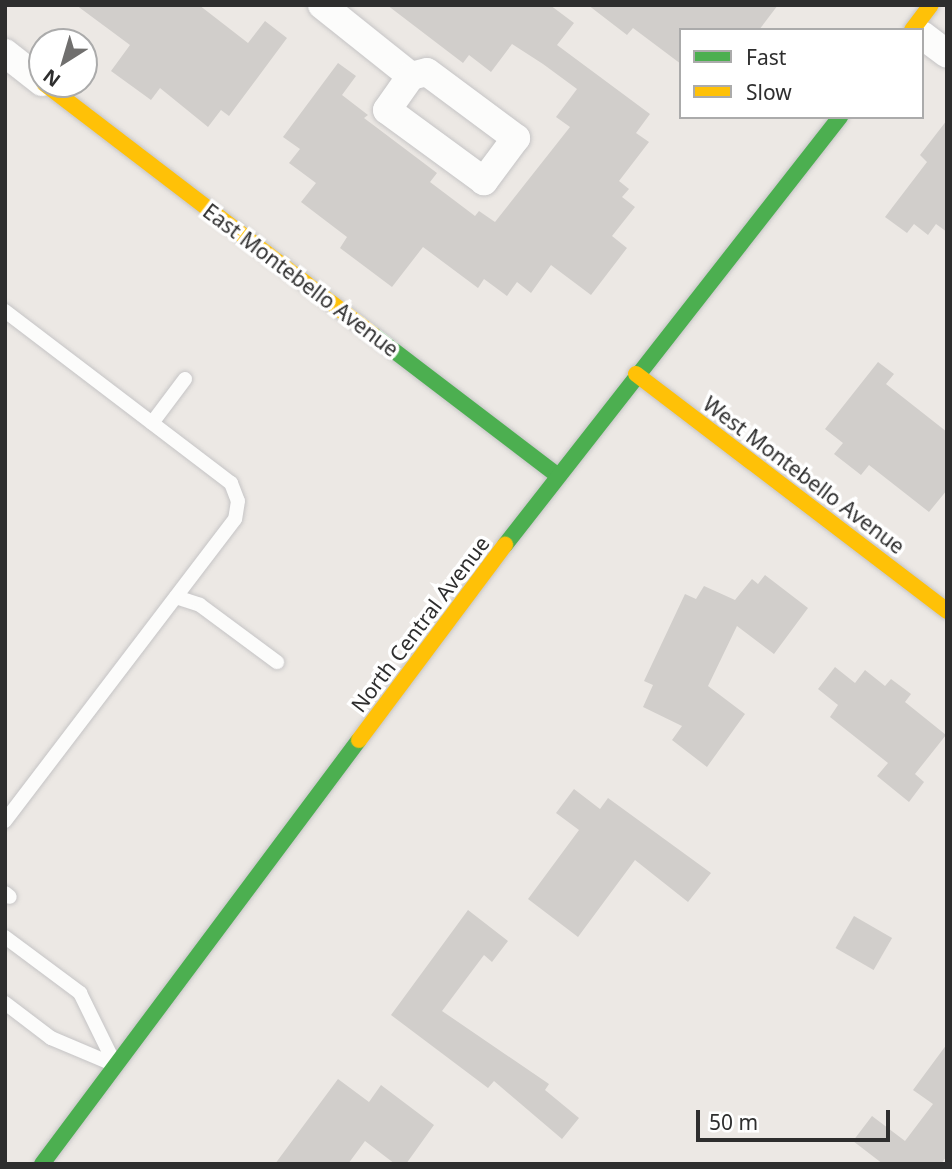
<!DOCTYPE html>
<style>
body{margin:0}
#map{position:relative;width:952px;height:1169px;overflow:hidden;background:#ece8e4;font-family:"Noto Sans",sans-serif}
div>[style]{position:absolute}
[style*='--x']{left:calc(var(--x)*1px);top:calc(var(--y)*1px);width:calc(var(--w)*1px);rotate:calc(var(--a)*1deg)}
.building>*{inset:0;background:#d1cecb;transform-origin:0 0}
.roads{filter:drop-shadow(0 0 2px #c5c4c5) drop-shadow(0 0 2px #c5c4c5)}
.lane>*{height:14px;margin:-7px;padding:0 7px;transform-origin:7px;border-radius:7px;background:#fcfcfb}
.street>*{height:28px;margin:-14px;padding:0 14px;transform-origin:14px;border-radius:14px;background:#fcfcfb}
.fast>*{height:16px;margin:-8px;padding:0 8px;transform-origin:8px;border-radius:8px;background:#4caf50}
.slow>*{height:16px;margin:-8px;padding:0 8px;transform-origin:8px;border-radius:8px;background:#ffc107}
span{translate:-50% -50%;white-space:nowrap;text-align:center;line-height:1.15;-webkit-text-stroke:7px #fff;paint-order:stroke}
.street-label{font-size:21px;color:#2e2e2e}
.frame{position:absolute;inset:0;border:7px solid #2e2e2e;pointer-events:none}
.legend{position:absolute;left:679px;top:28px;width:245px;height:91px;box-sizing:border-box;background:#fff;border:2px solid #ababab;margin:0;padding:9px 12px;list-style:none;font-size:21px;color:#2e2e2e}
.legend li{display:flex;align-items:center;gap:14px;height:35px}
.legend b{width:35px;border:2px solid #ababab}
.north{position:absolute;left:28px;top:28px;width:70px;height:70px;box-sizing:border-box;background:#fff;border:2px solid #ababab;border-radius:50%;rotate:217deg;font-size:19px;font-weight:700;line-height:28px;text-align:center;color:#2e2e2e}
.north::after{content:'';display:block;margin:auto;width:24px;height:32px;background:#706f6e;clip-path:polygon(50% 0,100% 100%,50% 72%,0 100%)}
.scale{position:absolute;left:696px;top:1110px;width:194px;height:32px;box-sizing:border-box;border:4px solid #2e2e2e;border-top:0;padding-left:9px;font-size:21px;line-height:24px;white-space:nowrap;color:#2e2e2e;-webkit-text-stroke:5px #fff;paint-order:stroke}
</style>
<div id="map">
<div class="building">
<i style="clip-path:polygon(76px 5px,199px 5px,248px 43px,265px 21px,287px 38px,229px 116px,221px 110px,208px 127px,160px 88px,151px 100px,111px 71px,130px 45px)"></i>
<i style="clip-path:polygon(387px 5px,550px 5px,574px 23px,557px 45px,650px 114px,636px 133px,649px 142px,619px 181px,629px 189px,622px 197px,635px 207px,612px 236px,627px 248px,591px 295px,551px 265px,531px 293px,517px 282px,507px 296px,484px 279px,478px 288px,423px 247px,392px 287px,340px 248px,347px 237px,301px 202px,316px 183px,289px 163px,300px 149px,283px 137px,338px 63px,356px 76px,342px 95px,368px 115px,364px 118px,437px 173px,430px 182px,475px 216px,479px 211px,495px 222px,570px 127px,556px 117px,577px 89px,543px 64px,512px 44px,491px 72px,469px 55px,463px 63px)"></i>
<i style="clip-path:polygon(588px 5px,778px 5px,759px 30px,681px 30px,681px 64px,633px 28px,627px 35px)"></i>
<i style="clip-path:polygon(947px 120px,947px 232px,936px 224px,928px 235px,914px 224px,907px 233px,885px 217px,927px 162px,920px 155px)"></i>
<i style="clip-path:polygon(878px 362px,894px 374px,886px 384px,947px 432px,947px 490px,929px 512px,869px 465px,861px 475px,834px 454px,843px 443px,825px 429px)"></i>
<i style="clip-path:polygon(765px 575px,808px 608px,774px 654px,737px 626px,708px 686px,745px 714px,707px 767px,672px 740px,682px 726px,643px 707px,653px 685px,644px 681px,685px 594px,696px 599px,704px 586px,735px 600px,752px 579px,758px 584px)"></i>
<i style="clip-path:polygon(835px 667px,855px 683px,865px 670px,885px 686px,891px 679px,911px 694px,905px 702px,946px 735px,915px 774px,924px 782px,909px 802px,877px 776px,888px 763px,830px 717px,838px 705px,818px 689px)"></i>
<i style="clip-path:polygon(574px 789px,600px 809px,608px 798px,711px 873px,688px 902px,635px 860px,578px 937px,528px 899px,579px 830px,556px 813px)"></i>
<i style="clip-path:polygon(468px 910px,508px 941px,492px 962px,484px 955px,442px 1011px,549px 1084px,545px 1090px,579px 1118px,562px 1139px,494px 1081px,488px 1088px,391px 1015px)"></i>
<i style="left:854px;top:916px;width:44px;height:37px;rotate:30deg"></i>
<i style="clip-path:polygon(947px 1044px,947px 1156px,941px 1164px,883px 1164px,853px 1141px,872px 1116px,905px 1141px,933px 1104px,913px 1090px)"></i>
<i style="clip-path:polygon(338px 1079px,369px 1102px,381px 1085px,434px 1125px,406px 1164px,395px 1164px,365px 1141px,348px 1164px,275px 1164px)"></i>
</div>
<div class="roads">
<div class="lane">
<i style="--x:5;--y:311;--w:284;--a:37.3"></i>
<i style="--x:231;--y:483;--w:19;--a:69"></i>
<i style="--x:238;--y:501;--w:18;--a:99"></i>
<i style="--x:235;--y:519;--w:380;--a:127.3"></i>
<i style="--x:152;--y:423;--w:55;--a:-53.1"></i>
<i style="--x:176;--y:597;--w:25;--a:18"></i>
<i style="--x:200;--y:605;--w:96;--a:36.5"></i>
<i style="--x:5;--y:893;--w:6;--a:39"></i>
<i style="--x:5;--y:937;--w:94;--a:36.7"></i>
<i style="--x:80;--y:993;--w:77;--a:63.8"></i>
<i style="--x:5;--y:1003;--w:58;--a:37.3"></i>
<i style="--x:51;--y:1038;--w:69;--a:22.9"></i>
</div>
<div class="street">
<i style="--x:322;--y:5;--w:114;--a:38.6"></i>
<i style="--x:922;--y:35;--w:31;--a:37"></i>
<i style="--x:5;--y:53;--w:47;--a:38.1"></i>
<i style="--x:427;--y:72;--w:111;--a:36.6"></i>
<i style="--x:516;--y:138;--w:54;--a:126.7"></i>
<i style="--x:484;--y:181;--w:120;--a:-143.8"></i>
<i style="--x:387;--y:110;--w:42;--a:-54.8"></i>
<i style="--x:411;--y:76;--w:16;--a:-14"></i>
</div>
<div class="fast">
<i style="--x:372;--y:334;--w:233;--a:37.3"></i>
<i style="--x:505;--y:545;--w:544;--a:-51.95"></i>
<i style="--x:42;--y:1164;--w:529;--a:-53.22"></i>
</div>
<div class="slow">
<i style="--x:912;--y:30;--w:31;--a:-53"></i>
<i style="--x:45;--y:84;--w:412;--a:37.4"></i>
<i style="--x:636;--y:374;--w:391;--a:37.3"></i>
<i style="--x:359;--y:740;--w:244;--a:-53.2"></i>
</div>
</div>
<div class="street-label">
<span style="left:301px;top:280px;rotate:37deg">East Montebello Avenue</span>
<span style="left:804px;top:475px;rotate:37deg">West Montebello Avenue</span>
<span style="left:420px;top:624px;rotate:-53deg">North Central Avenue</span>
</div>
<div class="frame"></div>
<ul class="legend">
<li><b style="height:9px;background:#4caf50"></b>Fast</li>
<li><b style="height:9px;background:#ffc107"></b>Slow</li>
</ul>
<div class="north">N</div>
<div class="scale">50 m</div>
</div>
